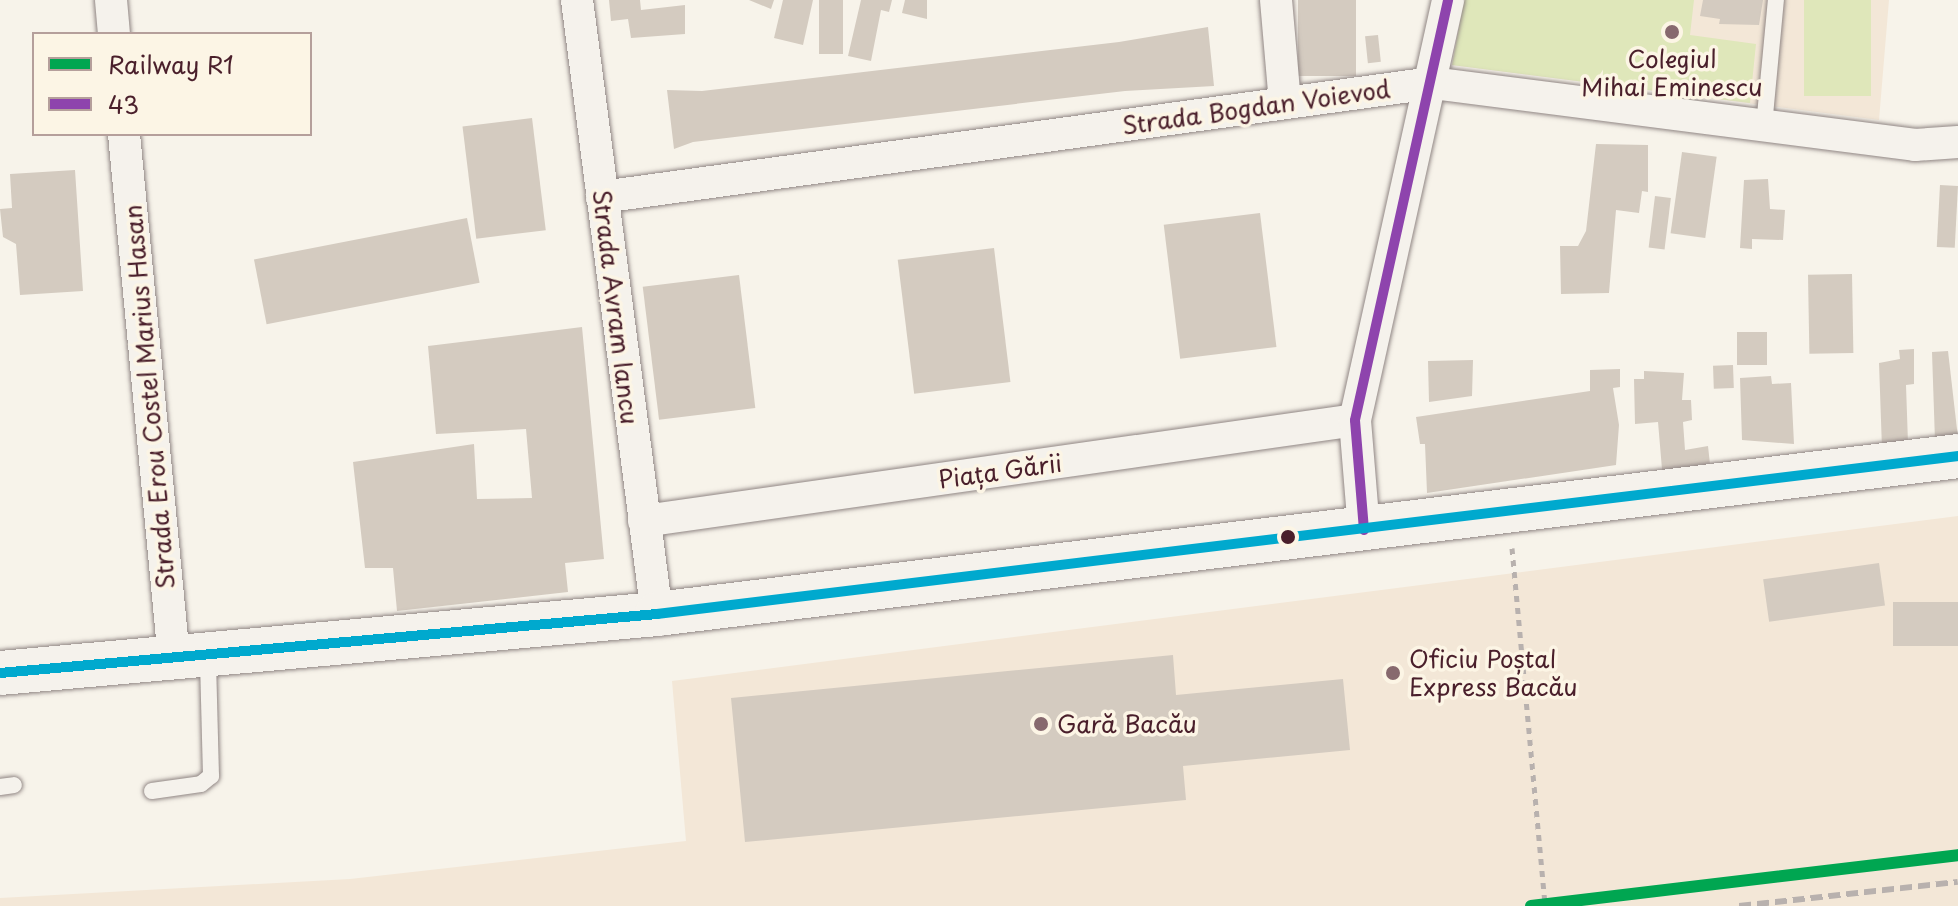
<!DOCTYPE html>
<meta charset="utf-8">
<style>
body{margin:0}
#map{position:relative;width:1958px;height:906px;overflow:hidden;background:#f7f3ea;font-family:"Playpen Sans",sans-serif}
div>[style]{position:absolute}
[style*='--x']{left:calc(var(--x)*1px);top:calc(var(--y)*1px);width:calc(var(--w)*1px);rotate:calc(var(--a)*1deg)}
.built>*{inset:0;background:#f3e7d7}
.green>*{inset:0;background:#dfe7ba;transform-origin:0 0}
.building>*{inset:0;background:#d4cbc0;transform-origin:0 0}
.path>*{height:5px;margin-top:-2.5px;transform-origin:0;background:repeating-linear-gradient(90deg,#b8b1ae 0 6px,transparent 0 12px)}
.roads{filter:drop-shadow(0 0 2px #908684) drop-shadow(0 0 2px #908684)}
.service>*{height:16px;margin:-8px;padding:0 8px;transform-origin:8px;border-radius:8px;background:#f5f2ec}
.minor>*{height:32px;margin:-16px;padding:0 16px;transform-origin:16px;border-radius:16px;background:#f5f2ec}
.secondary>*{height:44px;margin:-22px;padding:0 22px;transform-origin:22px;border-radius:22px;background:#f5f2ec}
.rail>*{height:6px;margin-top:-3px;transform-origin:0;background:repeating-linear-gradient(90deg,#b8b1ae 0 12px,transparent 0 18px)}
.bus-1>*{height:10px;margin:-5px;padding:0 5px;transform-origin:5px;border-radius:5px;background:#8e44ad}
.bus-2>*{height:10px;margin:-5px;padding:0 5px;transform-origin:5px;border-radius:5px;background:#00a9ce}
.rail-1>*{height:12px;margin:-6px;padding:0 6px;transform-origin:6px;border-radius:6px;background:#00a651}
.dots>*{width:22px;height:22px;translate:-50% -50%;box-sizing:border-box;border:4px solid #fcf5e5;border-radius:50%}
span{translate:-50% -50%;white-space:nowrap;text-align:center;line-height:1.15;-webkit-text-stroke:7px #fcf5e5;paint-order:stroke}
.poi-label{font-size:24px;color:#4a1f2b}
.left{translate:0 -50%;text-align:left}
.street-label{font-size:24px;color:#4a1f2b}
.legend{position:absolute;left:32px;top:32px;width:280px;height:104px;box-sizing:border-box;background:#fcf5e5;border:2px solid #b59f9b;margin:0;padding:10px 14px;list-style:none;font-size:24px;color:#4a1f2b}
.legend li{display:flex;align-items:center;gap:16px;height:40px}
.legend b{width:40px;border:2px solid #b59f9b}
</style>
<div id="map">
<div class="built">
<i style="clip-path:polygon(1464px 0,1889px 0,1879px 120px,1452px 65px)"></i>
<i style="clip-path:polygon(1958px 516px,1958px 906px,0 906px,0 898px,350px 879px,686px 841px,672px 681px)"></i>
</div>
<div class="green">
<i style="clip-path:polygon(1464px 0,1694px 0,1690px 35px,1756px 44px,1750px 103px,1452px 65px)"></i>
<i style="left:1804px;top:0;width:67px;height:96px"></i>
</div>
<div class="building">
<i style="clip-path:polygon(609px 0,640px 0,641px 10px,685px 5px,685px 34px,631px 38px,628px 19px,611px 21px)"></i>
<i style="clip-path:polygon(749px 0,774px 0,771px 9px)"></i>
<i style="clip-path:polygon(783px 0,813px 0,803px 45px,774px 38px)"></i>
<i style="left:819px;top:0;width:24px;height:54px"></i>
<i style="clip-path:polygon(861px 0,892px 0,889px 12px,881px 10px,871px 61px,848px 56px)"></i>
<i style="clip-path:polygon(905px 0,927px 0,927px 19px,902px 13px)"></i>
<i style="left:1298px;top:0;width:58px;height:76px"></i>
<i style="clip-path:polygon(1703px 0,1763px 0,1759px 25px,1719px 24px,1720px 19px,1700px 16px)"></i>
<i style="clip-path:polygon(1208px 27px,1214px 86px,1125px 91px,693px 142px,674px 149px,667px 90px,702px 91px,1119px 42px)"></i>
<i style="left:1378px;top:35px;width:27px;height:13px;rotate:84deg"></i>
<i style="left:532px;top:118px;width:113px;height:70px;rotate:83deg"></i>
<i style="clip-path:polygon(1596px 144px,1648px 145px,1648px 192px,1642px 191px,1639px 213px,1616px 210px,1609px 293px,1561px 294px,1560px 246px,1578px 246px,1586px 231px)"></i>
<i style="left:1682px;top:152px;width:35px;height:82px;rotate:8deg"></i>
<i style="clip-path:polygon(75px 170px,83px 291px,20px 295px,16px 244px,3px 237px,0 209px,12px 208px,10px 174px)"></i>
<i style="clip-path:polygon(1768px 179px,1770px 209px,1785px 210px,1783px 240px,1752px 239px,1752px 249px,1740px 248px,1744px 180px)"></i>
<i style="left:1940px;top:185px;width:18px;height:62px;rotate:3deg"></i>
<i style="left:1655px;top:196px;width:16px;height:52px;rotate:7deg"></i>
<i style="left:1260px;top:213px;width:135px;height:97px;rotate:83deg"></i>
<i style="left:467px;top:218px;width:66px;height:217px;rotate:79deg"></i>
<i style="left:994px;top:248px;width:135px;height:97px;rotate:83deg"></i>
<i style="left:1852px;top:274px;width:79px;height:44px;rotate:89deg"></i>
<i style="left:739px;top:275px;width:134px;height:97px;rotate:83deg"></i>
<i style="clip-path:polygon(582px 327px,604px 559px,565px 563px,568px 592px,397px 611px,393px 568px,365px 568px,353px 462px,474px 444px,477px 499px,532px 498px,526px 429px,436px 434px,428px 346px)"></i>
<i style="left:1737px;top:332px;width:30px;height:33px"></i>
<i style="clip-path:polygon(1914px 349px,1914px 384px,1906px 385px,1908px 443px,1882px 449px,1879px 363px,1900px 359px,1899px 350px)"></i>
<i style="clip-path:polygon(1948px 351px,1958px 438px,1935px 441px,1932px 352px)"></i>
<i style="clip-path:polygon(1473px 360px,1472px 396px,1429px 402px,1428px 361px)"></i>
<i style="left:1733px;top:365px;width:23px;height:20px;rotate:88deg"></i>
<i style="clip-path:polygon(1620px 369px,1620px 387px,1613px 388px,1619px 425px,1616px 465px,1427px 493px,1425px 444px,1420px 444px,1416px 417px,1590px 391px,1590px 370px)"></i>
<i style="clip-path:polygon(1644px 371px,1684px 373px,1682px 400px,1691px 400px,1692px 420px,1683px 422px,1685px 450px,1708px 446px,1711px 473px,1663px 481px,1658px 422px,1635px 424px,1634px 379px,1644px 379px)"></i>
<i style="clip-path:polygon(1771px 376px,1772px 384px,1791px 383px,1794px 444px,1742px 440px,1740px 378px)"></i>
<i style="left:1879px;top:563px;width:43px;height:117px;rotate:82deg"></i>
<i style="left:1958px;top:602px;width:44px;height:65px;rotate:90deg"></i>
<i style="clip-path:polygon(1173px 655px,1176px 695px,1343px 679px,1350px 750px,1183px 766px,1186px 800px,745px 842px,731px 698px)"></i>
</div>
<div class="path">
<i style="--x:1512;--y:548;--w:360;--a:84.7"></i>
</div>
<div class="roads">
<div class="service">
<i style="--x:1764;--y:126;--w:127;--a:-84.6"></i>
<i style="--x:0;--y:787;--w:14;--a:-8"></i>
<i style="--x:152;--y:791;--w:49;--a:-8.1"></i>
<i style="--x:201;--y:784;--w:13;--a:-39"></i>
<i style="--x:211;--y:776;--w:118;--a:-91.5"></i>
</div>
<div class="minor">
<i style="--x:111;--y:0;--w:34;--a:85"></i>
<i style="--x:577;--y:0;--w:619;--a:82.58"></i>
<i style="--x:1276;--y:0;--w:103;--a:85"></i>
<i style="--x:124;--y:134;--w:527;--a:84.56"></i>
<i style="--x:602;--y:197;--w:838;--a:-7.82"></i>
<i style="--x:1432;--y:83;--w:487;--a:7.3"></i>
<i style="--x:1915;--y:145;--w:43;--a:-4"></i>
<i style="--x:644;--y:521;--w:718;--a:-8.08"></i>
<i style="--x:1364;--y:530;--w:110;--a:-94.7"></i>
<i style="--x:1355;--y:420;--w:430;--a:-77.5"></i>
</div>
<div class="secondary">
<i style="--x:0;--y:673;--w:660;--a:-5.13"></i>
<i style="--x:657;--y:614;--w:1311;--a:-6.92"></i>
</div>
</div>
<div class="rail">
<i style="--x:1739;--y:906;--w:220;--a:-6.3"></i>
</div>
<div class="bus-1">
<i style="--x:1364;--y:530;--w:110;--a:-94.7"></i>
<i style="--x:1355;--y:420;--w:430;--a:-77.5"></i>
</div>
<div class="bus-2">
<i style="--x:0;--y:673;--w:660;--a:-5.13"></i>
<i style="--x:657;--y:614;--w:1311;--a:-6.92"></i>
</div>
<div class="rail-1">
<i style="--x:1531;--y:906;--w:430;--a:-6.8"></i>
</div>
<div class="dots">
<i style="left:1672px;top:32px;background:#87696e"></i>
<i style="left:1288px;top:537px;background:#4a1f2b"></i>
<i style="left:1393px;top:673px;background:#87696e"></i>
<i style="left:1041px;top:724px;background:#87696e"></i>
</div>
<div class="poi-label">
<span style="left:1672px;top:73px">Colegiul<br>Mihai Eminescu</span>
<span class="left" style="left:1409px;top:673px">Oficiu Poștal<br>Express Bacău</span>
<span class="left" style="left:1057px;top:724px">Gară Bacău</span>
</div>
<div class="street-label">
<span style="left:1256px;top:107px;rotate:-8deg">Strada Bogdan Voievod</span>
<span style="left:616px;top:307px;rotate:83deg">Strada Avram Iancu</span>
<span style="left:149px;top:397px;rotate:-95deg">Strada Erou Costel Marius Hasan</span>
<span style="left:1000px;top:471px;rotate:-8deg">Piața Gării</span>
</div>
<ul class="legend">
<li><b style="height:10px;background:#00a651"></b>Railway R1</li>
<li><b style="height:10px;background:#8e44ad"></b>43</li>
</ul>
</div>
